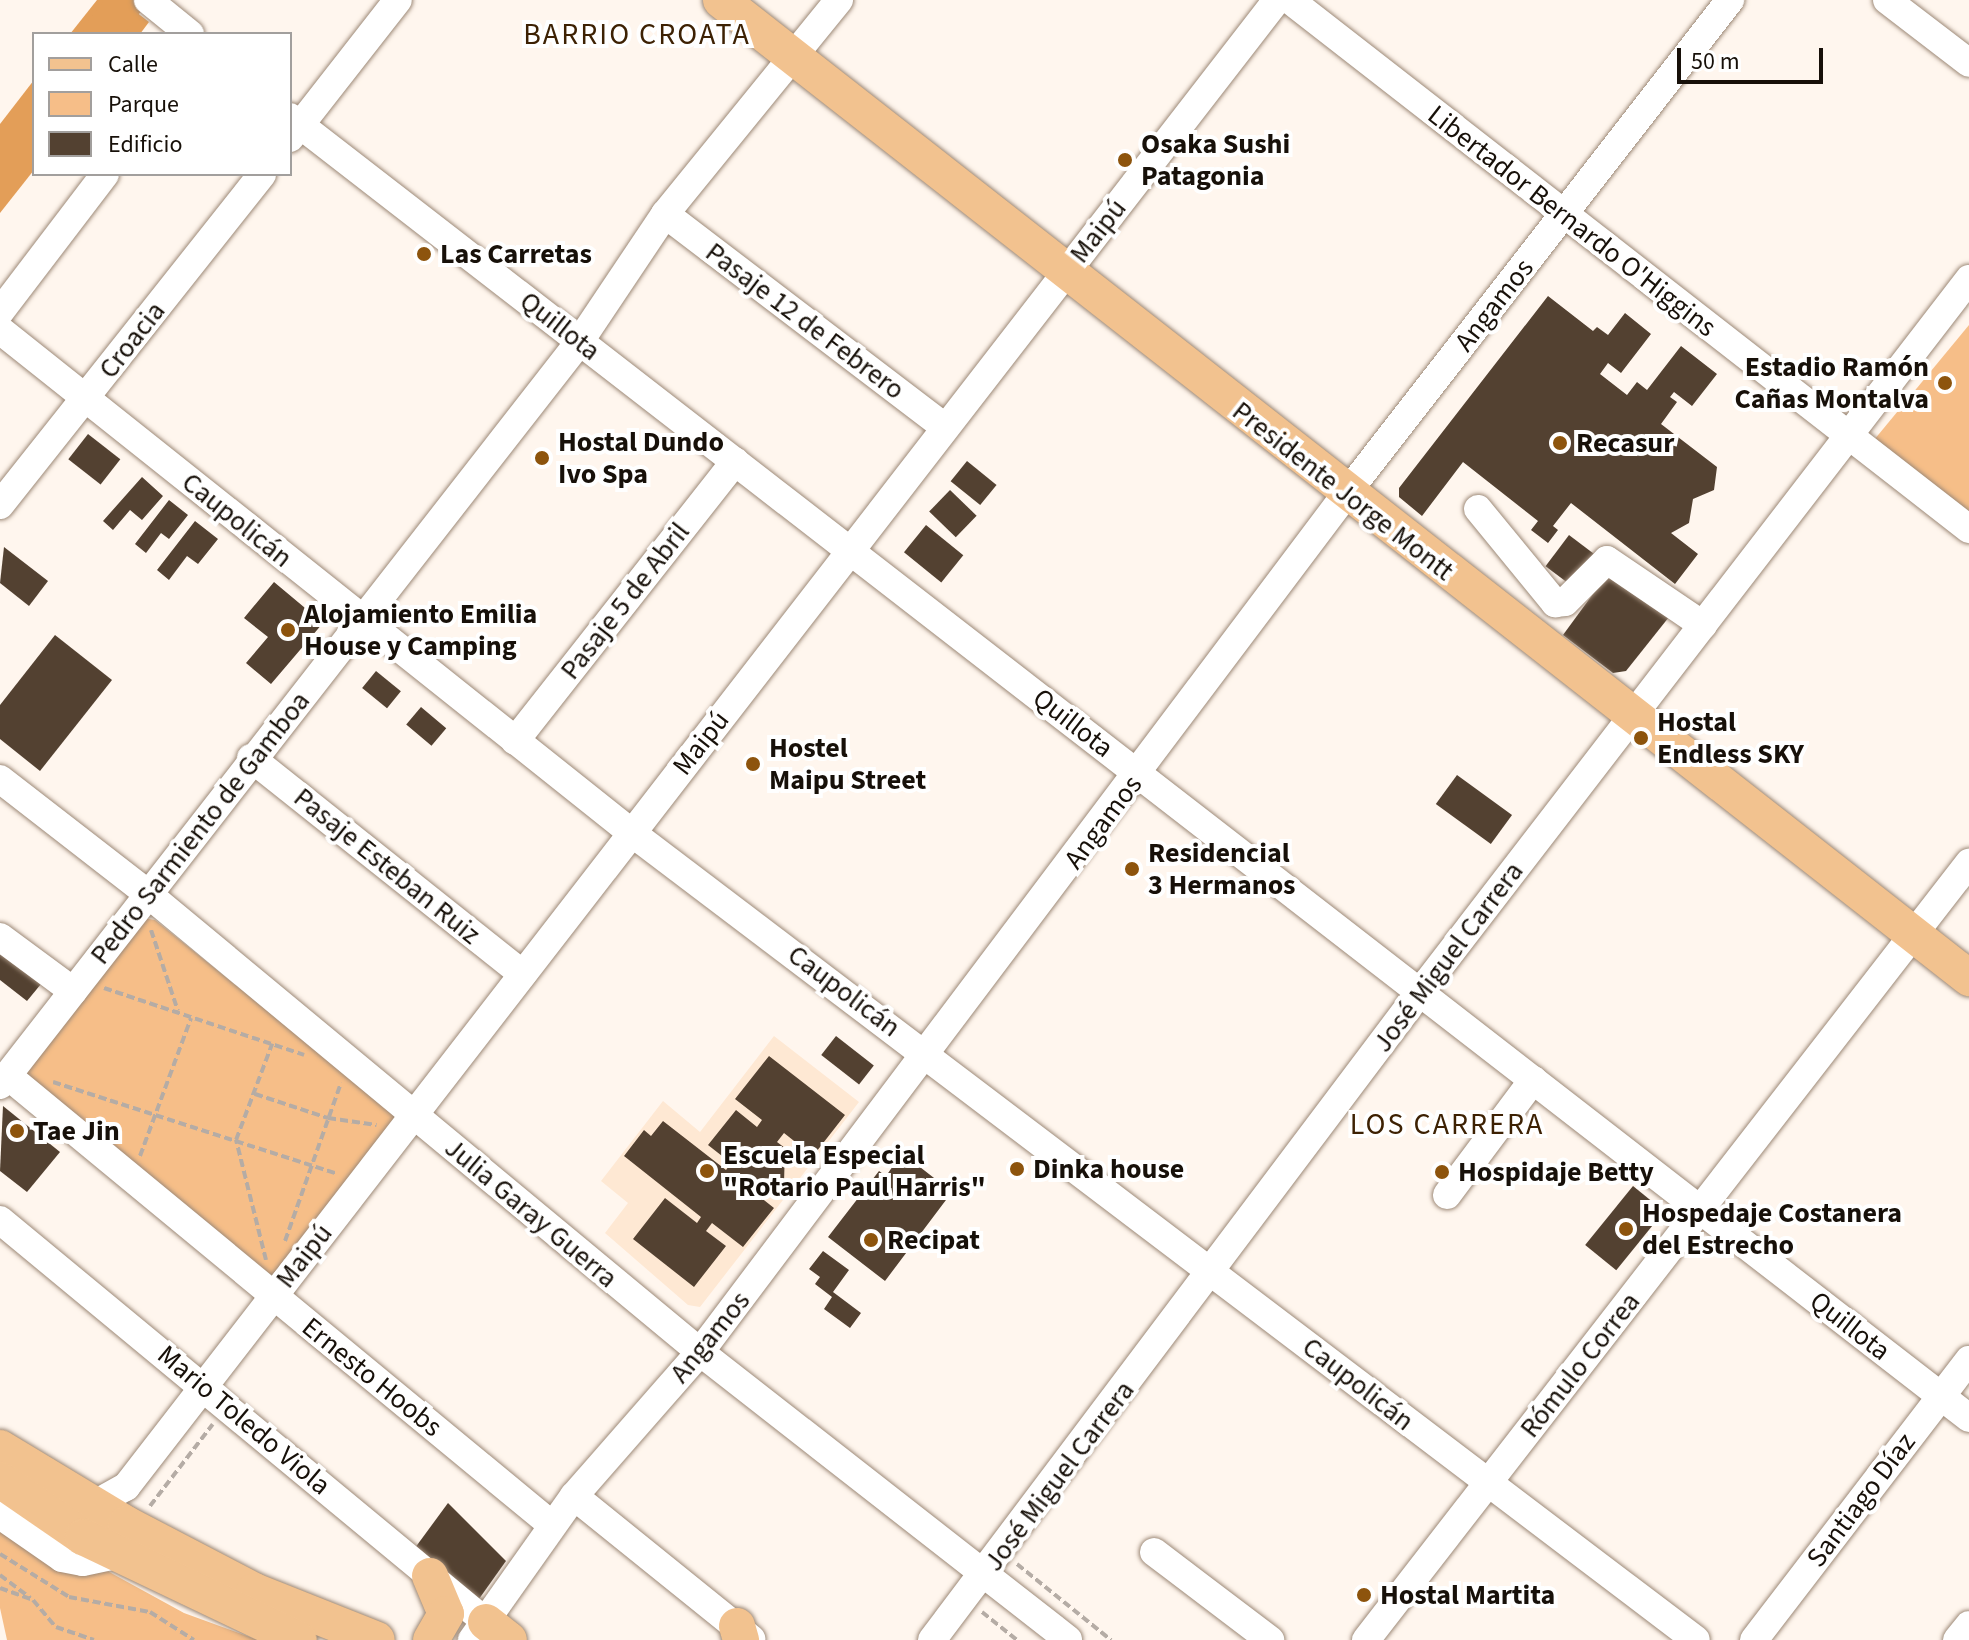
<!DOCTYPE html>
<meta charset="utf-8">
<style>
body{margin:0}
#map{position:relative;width:1969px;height:1640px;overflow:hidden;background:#fff6ee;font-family:"Source Sans 3",sans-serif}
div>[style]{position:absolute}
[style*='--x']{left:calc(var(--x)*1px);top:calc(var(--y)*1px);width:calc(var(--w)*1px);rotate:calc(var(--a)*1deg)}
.built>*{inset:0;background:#fee8d3}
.green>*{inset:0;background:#f6be88}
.water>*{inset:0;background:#e39e58}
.river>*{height:36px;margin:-18px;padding:0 18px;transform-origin:18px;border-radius:18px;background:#e39e58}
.building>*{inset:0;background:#534131;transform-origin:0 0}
.path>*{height:4px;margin-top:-2px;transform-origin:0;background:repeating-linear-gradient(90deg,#b5aca5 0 8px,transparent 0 12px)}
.roads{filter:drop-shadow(0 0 2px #9d8977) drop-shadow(0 0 2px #9d8977)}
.minor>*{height:28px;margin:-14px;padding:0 14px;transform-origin:14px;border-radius:14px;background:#fff}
.major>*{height:36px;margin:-18px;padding:0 18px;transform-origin:18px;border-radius:18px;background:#f2c28f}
.dots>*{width:22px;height:22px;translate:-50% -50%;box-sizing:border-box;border:4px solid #fff;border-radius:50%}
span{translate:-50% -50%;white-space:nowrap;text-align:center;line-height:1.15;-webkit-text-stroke:8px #fff;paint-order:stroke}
.poi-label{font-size:28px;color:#171009;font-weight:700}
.left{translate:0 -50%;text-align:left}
.right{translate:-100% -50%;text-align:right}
.street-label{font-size:28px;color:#171009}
.neighbourhood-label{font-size:30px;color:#3d2103;letter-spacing:2px}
.legend{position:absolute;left:32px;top:32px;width:260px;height:144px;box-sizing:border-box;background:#fff;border:2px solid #a29f9d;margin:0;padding:10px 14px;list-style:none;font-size:24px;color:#171009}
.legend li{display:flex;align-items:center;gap:16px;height:40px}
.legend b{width:40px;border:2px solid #a29f9d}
.scale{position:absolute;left:1677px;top:48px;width:146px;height:36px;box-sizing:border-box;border:4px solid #171009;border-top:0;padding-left:10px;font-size:24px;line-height:28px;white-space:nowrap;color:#171009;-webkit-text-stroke:6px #fff;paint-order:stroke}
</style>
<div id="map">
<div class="built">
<i style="clip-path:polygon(774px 1036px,859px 1102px,700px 1307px,688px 1305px,605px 1233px,628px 1203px,601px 1181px,663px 1101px,700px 1132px)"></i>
</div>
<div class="green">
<i style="clip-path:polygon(1969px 325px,1969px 514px,1874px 440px)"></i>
<i style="clip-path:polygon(143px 918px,155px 920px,400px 1118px,273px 1280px,21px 1076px)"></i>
<i style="clip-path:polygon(0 1492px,102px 1568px,184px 1613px,258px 1640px,7px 1640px,0 1608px)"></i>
</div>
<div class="water">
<i style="clip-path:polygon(97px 0,121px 0,149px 22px,140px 34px,70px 34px)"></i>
<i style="clip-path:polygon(34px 80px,34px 170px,0 213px,0 124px)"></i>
</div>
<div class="river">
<i style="--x:101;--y:34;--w:43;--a:-52.6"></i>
</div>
<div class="building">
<i style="clip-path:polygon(1548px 296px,1593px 331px,1597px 327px,1608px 335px,1625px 313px,1651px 334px,1621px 373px,1608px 363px,1600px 374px,1627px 395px,1637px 382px,1647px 390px,1681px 346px,1717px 374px,1692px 406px,1674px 392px,1670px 397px,1677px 402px,1661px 424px,1717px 467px,1714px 490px,1693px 499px,1689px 523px,1671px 533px,1698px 554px,1675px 584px,1571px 503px,1553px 526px,1558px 530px,1548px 543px,1531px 530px,1538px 521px,1463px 462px,1422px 516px,1399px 497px,1399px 488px)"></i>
<i style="left:88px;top:434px;width:41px;height:32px;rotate:38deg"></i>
<i style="left:967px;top:461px;width:38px;height:26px;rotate:39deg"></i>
<i style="clip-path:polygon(142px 477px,163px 496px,142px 520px,130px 510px,113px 530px,103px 521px)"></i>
<i style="left:950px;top:490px;width:37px;height:30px;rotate:44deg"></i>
<i style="clip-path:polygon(169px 500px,188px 515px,169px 539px,161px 533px,146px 553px,135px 544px)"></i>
<i style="clip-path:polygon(195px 521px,218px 539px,198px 564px,187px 556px,169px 580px,157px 570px)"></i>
<i style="left:926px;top:525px;width:48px;height:35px;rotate:39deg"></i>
<i style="left:1569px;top:535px;width:36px;height:39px;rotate:37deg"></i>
<i style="clip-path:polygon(4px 547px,48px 581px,29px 606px,0 583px)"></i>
<i style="clip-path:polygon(1609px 572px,1669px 617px,1626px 671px,1613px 673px,1563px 635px)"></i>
<i style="clip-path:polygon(274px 582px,323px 623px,271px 684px,246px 663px,268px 637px,244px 618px)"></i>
<i style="clip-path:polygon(55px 635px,112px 680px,40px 771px,0 739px,0 705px)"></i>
<i style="left:376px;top:671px;width:32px;height:22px;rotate:39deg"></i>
<i style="left:421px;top:707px;width:33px;height:23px;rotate:40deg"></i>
<i style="left:1457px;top:775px;width:68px;height:36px;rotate:36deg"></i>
<i style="clip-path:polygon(0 952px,41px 984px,27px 1001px,0 980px)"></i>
<i style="left:836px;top:1036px;width:48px;height:24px;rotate:38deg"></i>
<i style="clip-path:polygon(769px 1056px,845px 1115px,813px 1156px,784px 1133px,777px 1142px,785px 1148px,784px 1183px,775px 1194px,751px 1175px,744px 1184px,774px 1208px,743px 1247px,712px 1223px,706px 1231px,726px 1246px,694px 1287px,633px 1239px,665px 1198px,697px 1223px,701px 1217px,624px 1156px,644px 1130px,651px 1136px,663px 1121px,726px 1170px,731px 1163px,708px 1145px,736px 1110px,757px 1127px,762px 1120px,735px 1099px)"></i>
<i style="clip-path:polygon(3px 1106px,60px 1152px,27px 1192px,0 1171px)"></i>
<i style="clip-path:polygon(902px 1153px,952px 1192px,885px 1281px,828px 1237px,879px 1171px,886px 1176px)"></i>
<i style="left:1633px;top:1186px;width:40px;height:76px;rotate:39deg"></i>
<i style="clip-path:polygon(823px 1251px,849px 1270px,833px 1292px,861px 1313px,850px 1328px,824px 1309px,832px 1297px,815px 1284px,820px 1277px,809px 1269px)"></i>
<i style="clip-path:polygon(448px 1503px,506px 1561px,479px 1599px,412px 1552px)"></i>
</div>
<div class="path">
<i style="--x:151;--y:930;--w:85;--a:71.6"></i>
<i style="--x:104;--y:988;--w:211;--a:18.5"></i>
<i style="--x:53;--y:1082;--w:299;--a:17.9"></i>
<i style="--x:255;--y:1094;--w:77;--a:18.2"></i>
<i style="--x:328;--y:1118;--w:49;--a:8.3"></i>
<i style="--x:140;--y:1156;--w:147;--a:-69.7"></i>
<i style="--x:285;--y:1241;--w:168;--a:-70.5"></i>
<i style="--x:266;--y:1260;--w:124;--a:-104"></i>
<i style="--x:236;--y:1140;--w:103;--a:-69.4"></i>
<i style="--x:150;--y:1506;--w:103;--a:-52.5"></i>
<i style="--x:0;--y:1554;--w:81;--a:31.9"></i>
<i style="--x:69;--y:1597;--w:82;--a:10.5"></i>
<i style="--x:150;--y:1612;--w:52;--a:32.5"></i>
<i style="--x:1017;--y:1564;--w:121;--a:39"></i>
<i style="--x:0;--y:1575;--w:38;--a:37"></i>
<i style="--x:0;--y:1588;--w:35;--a:20"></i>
<i style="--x:33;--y:1600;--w:35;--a:50"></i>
<i style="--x:56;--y:1627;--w:40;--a:18.9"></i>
<i style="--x:982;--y:1612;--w:45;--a:38.7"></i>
</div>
<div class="roads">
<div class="minor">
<i style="--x:148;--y:0;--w:54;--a:39"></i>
<i style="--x:1290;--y:0;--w:861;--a:37.92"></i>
<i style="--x:1887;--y:0;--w:103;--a:37.5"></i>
<i style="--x:290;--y:117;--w:2124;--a:37.77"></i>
<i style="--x:290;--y:138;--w:175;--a:-52"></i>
<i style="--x:665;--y:214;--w:352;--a:37.3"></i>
<i style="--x:0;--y:312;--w:173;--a:-52.7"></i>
<i style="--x:0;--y:330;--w:808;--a:38.52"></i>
<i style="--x:632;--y:833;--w:1335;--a:37.18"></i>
<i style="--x:0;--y:505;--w:422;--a:-51.6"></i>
<i style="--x:1478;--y:509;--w:122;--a:50.7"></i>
<i style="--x:1555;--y:603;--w:10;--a:-6"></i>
<i style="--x:1565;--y:602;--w:59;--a:-45"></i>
<i style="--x:1607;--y:560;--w:116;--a:34.1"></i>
<i style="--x:515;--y:741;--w:356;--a:-51.8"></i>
<i style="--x:251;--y:758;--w:347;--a:38.5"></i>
<i style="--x:0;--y:779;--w:187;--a:37.8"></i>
<i style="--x:148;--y:894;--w:717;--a:39.68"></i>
<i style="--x:700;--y:1352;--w:467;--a:38"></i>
<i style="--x:0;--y:937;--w:91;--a:36.5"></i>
<i style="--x:8;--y:1076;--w:705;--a:39.54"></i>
<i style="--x:0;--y:1085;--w:943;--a:-52.06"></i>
<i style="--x:580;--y:341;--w:153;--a:-56.2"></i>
<i style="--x:665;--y:214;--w:276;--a:-50.9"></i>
<i style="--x:1447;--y:1195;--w:144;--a:-53.2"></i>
<i style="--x:0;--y:1220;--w:631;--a:39.6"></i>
<i style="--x:574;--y:1496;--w:228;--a:38.9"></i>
<i style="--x:93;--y:1505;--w:38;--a:-29"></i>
<i style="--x:126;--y:1487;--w:1880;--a:-52.26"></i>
<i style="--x:0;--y:1515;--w:75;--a:34.7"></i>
<i style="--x:62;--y:1558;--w:21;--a:11"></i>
<i style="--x:83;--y:1562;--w:35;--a:-12"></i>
<i style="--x:1154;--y:1552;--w:146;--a:37.2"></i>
<i style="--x:472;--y:1640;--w:176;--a:-54.7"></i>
<i style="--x:574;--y:1496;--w:191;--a:-48.8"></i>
<i style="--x:700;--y:1352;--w:1074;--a:-53.02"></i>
<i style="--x:1346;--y:494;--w:626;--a:-52.14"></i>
<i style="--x:932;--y:1640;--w:811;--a:-53.02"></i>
<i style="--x:1420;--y:992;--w:900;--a:-52.4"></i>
<i style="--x:1366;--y:1640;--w:984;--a:-52.19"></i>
<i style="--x:1754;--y:1640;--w:353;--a:-52.5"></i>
<i style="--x:1957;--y:1640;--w:19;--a:-51"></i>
</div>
<div class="major">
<i style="--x:721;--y:0;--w:1586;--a:38.08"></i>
<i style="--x:0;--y:1448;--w:147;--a:31.1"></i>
<i style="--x:126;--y:1524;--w:144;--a:27.6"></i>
<i style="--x:254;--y:1591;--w:132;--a:21.7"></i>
<i style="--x:0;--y:1480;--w:101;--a:34.5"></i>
<i style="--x:83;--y:1537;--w:239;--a:25.5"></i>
<i style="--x:430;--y:1576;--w:41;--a:67.2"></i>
<i style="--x:446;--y:1614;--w:30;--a:120"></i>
<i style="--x:486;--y:1622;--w:29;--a:38"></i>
<i style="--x:737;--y:1626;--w:15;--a:74"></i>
</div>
</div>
<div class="dots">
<i style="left:1125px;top:160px;background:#8d540d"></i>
<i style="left:424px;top:254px;background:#8d540d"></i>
<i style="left:1945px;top:383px;background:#8d540d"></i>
<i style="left:1560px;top:443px;background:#8d540d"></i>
<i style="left:542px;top:458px;background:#8d540d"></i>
<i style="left:288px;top:630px;background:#8d540d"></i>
<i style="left:1641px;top:738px;background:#8d540d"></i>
<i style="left:753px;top:764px;background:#8d540d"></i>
<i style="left:1132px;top:869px;background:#8d540d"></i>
<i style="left:17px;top:1131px;background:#8d540d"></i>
<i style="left:1017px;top:1169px;background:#8d540d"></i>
<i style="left:707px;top:1171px;background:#8d540d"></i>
<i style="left:1442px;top:1172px;background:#8d540d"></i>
<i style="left:1626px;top:1229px;background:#8d540d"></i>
<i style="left:871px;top:1240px;background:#8d540d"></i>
<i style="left:1364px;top:1595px;background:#8d540d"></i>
</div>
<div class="poi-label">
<span class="left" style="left:1141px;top:160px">Osaka Sushi<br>Patagonia</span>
<span class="left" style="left:440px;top:254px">Las Carretas</span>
<span class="right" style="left:1929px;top:383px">Estadio Ramón<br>Cañas Montalva</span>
<span class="left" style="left:558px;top:458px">Hostal Dundo<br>Ivo Spa</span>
<span class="left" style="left:1576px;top:443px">Recasur</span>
<span class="left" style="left:304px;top:630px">Alojamiento Emilia<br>House y Camping</span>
<span class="left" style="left:1657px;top:738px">Hostal<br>Endless SKY</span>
<span class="left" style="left:769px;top:764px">Hostel<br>Maipu Street</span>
<span class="left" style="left:1148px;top:869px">Residencial<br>3 Hermanos</span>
<span class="left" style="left:33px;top:1131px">Tae Jin</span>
<span class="left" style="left:723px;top:1171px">Escuela Especial<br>"Rotario Paul Harris"</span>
<span class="left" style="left:1033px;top:1169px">Dinka house</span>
<span class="left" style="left:1458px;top:1172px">Hospidaje Betty</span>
<span class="left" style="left:1642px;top:1229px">Hospedaje Costanera<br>del Estrecho</span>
<span class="left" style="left:887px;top:1240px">Recipat</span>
<span class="left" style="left:1380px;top:1595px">Hostal Martita</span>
</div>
<div class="street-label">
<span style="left:1572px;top:221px;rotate:38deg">Libertador Bernardo O'Higgins</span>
<span style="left:1098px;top:231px;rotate:-52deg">Maipú</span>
<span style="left:1494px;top:305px;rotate:-52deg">Angamos</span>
<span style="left:805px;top:321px;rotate:37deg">Pasaje 12 de Febrero</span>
<span style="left:560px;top:326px;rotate:38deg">Quillota</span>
<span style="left:132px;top:340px;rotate:-52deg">Croacia</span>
<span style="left:1343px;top:491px;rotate:38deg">Presidente Jorge Montt</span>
<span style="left:237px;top:520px;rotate:39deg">Caupolicán</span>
<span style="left:625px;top:601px;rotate:-52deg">Pasaje 5 de Abril</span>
<span style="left:1073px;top:723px;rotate:38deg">Quillota</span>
<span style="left:701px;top:743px;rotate:-52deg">Maipú</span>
<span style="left:1103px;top:822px;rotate:-53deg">Angamos</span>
<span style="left:200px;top:828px;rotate:-52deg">Pedro Sarmiento de Gamboa</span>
<span style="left:387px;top:866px;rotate:39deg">Pasaje Esteban Ruiz</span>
<span style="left:1448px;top:957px;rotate:-53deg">José Miguel Carrera</span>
<span style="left:844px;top:991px;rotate:37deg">Caupolicán</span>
<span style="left:531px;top:1213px;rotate:40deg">Julia Garay Guerra</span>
<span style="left:304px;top:1256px;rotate:-52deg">Maipú</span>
<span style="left:1850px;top:1326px;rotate:38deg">Quillota</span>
<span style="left:710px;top:1337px;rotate:-51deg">Angamos</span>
<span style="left:1580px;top:1365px;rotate:-52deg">Rómulo Correa</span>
<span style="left:372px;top:1377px;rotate:39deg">Ernesto Hoobs</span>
<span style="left:1358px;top:1384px;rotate:38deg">Caupolicán</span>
<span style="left:244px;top:1420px;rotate:40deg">Mario Toledo Viola</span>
<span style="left:1059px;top:1476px;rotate:-53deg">José Miguel Carrera</span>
<span style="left:1861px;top:1500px;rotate:-53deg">Santiago Díaz</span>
</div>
<div class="neighbourhood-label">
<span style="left:637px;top:35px">BARRIO CROATA</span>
<span style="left:1447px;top:1125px">LOS CARRERA</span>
</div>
<ul class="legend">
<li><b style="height:10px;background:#f2c28f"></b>Calle</li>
<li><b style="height:22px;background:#f6be88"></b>Parque</li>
<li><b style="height:22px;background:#534131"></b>Edificio</li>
</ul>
<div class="scale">50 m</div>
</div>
